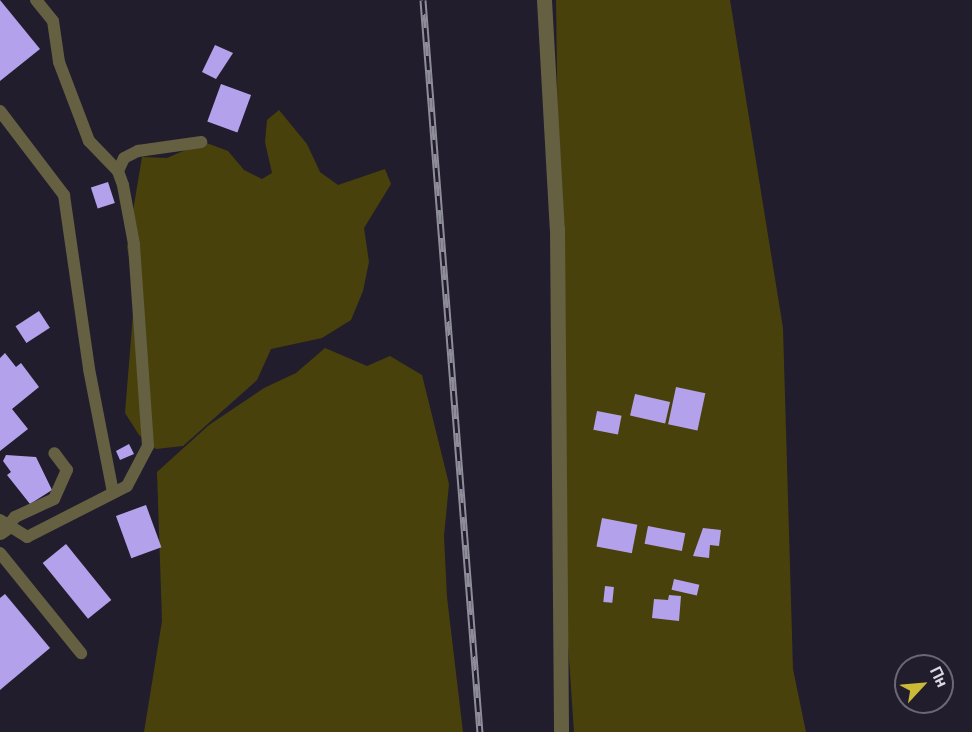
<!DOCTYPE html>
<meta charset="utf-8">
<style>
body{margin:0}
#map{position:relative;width:972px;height:732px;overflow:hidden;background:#211d2c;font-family:Roboto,sans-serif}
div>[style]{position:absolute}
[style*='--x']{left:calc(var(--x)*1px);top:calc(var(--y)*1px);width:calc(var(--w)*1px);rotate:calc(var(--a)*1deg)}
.green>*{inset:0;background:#49410c}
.building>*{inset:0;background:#b3a2eb;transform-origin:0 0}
.service>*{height:12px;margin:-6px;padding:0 6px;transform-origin:6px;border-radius:6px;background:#646041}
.minor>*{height:15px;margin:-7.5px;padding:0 7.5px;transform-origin:7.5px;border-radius:7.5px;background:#646041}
.rail>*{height:7px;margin-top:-3.5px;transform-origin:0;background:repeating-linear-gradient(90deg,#211d2c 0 14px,#8f8d99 0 28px);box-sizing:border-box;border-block:2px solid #8f8d99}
span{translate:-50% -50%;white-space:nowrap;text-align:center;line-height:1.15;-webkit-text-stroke:6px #211d2c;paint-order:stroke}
.north{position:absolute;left:894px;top:654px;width:60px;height:60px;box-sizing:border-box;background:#211d2c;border:2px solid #6b6875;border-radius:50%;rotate:64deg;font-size:16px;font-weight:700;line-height:24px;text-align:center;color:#dad9e3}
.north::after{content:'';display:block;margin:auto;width:21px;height:27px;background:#ccb938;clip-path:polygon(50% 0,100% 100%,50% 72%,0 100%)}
</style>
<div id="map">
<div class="green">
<i style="clip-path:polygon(556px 0,730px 0,783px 328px,793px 669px,806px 732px,574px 732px,564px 585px)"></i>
<i style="clip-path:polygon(279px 110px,307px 144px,320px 172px,338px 185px,385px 169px,391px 184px,364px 228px,369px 262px,363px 291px,351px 320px,322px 338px,271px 349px,257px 380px,183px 446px,156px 449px,139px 435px,125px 413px,135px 289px,127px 247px,142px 157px,167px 158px,204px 142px,228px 151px,244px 170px,262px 179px,272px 173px,265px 142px,267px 120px)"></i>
<i style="clip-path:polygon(325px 348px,367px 366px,390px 356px,422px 375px,449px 484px,444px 536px,447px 597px,463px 732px,144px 732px,162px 621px,157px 472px,209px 425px,264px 388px,296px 373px)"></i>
</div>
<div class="building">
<i style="clip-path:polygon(0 0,40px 49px,0 81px)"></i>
<i style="clip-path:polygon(215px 45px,233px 53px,216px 79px,202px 72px)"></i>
<i style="left:221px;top:84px;width:32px;height:40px;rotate:20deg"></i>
<i style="left:108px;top:182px;width:22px;height:18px;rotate:72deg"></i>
<i style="left:39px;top:311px;width:20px;height:28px;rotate:57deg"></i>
<i style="clip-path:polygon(5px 353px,16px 367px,21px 363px,39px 387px,12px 409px,28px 429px,0 451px,0 358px)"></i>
<i style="left:676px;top:387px;width:30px;height:38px;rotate:12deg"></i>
<i style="left:635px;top:394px;width:36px;height:22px;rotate:13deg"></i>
<i style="left:597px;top:411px;width:25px;height:19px;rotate:11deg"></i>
<i style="clip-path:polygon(129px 444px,134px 454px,120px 460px,116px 451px)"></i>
<i style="clip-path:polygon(6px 455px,36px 457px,52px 490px,30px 504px,7px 475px,11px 472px,3px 461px)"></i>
<i style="left:146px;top:505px;width:45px;height:32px;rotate:70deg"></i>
<i style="left:602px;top:518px;width:36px;height:29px;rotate:11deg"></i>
<i style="left:648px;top:526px;width:38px;height:18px;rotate:11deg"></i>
<i style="clip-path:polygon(703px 528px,721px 530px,719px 546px,710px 545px,709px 558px,693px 556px)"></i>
<i style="left:66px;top:544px;width:72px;height:30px;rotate:51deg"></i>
<i style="left:674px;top:579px;width:26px;height:11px;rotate:13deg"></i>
<i style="left:605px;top:586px;width:9px;height:16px;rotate:6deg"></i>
<i style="clip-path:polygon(5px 594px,50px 648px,0 690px,0 598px)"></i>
<i style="clip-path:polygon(669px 595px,681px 596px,679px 621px,652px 618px,654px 599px,668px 600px)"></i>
</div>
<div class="service">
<i style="--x:0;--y:111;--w:106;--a:52.7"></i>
<i style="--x:64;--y:195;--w:176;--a:81.8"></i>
<i style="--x:89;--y:369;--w:126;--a:79"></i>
<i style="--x:118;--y:171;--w:14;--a:-65"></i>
<i style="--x:124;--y:158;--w:16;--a:-27"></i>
<i style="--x:138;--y:151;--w:64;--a:-8.1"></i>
<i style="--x:0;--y:520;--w:32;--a:32"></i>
<i style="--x:27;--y:537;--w:112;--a:-27"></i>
<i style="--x:127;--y:486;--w:45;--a:-62.3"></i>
<i style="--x:148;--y:446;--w:202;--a:-94"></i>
<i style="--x:134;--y:244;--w:60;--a:-100.6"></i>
<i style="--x:123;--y:185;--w:15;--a:-110"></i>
<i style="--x:118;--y:171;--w:42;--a:-134"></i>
<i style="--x:89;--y:141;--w:85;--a:-110.8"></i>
<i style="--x:59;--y:62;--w:41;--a:-98.3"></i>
<i style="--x:53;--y:21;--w:27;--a:-129"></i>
<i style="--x:7;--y:527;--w:13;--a:-51"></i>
<i style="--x:15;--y:517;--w:43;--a:-24.8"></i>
<i style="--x:54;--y:499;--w:32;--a:-66"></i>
<i style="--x:67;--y:470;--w:21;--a:-127"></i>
<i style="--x:0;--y:553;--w:129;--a:51"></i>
</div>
<div class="minor">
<i style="--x:544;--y:0;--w:229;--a:86.8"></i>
<i style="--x:557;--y:229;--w:503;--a:89.54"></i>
<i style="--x:0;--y:532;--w:9;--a:-36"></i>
</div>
<div class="rail">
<i style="--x:423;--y:0;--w:734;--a:85.55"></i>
</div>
<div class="north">Пн</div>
</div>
